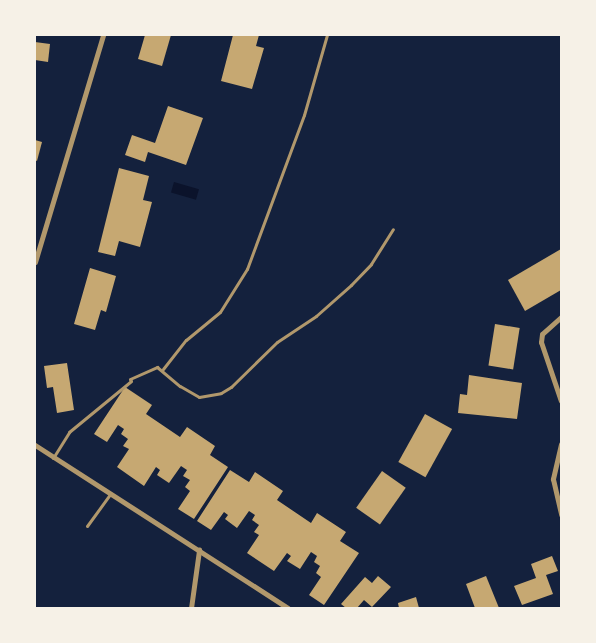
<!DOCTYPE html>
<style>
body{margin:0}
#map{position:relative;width:596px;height:643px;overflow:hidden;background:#14213d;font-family:Helvetica,sans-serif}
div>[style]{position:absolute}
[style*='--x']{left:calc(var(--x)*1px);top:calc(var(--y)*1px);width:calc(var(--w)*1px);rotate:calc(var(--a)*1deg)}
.water>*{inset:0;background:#0b132b;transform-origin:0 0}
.building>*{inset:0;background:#c6a872;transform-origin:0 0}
.service>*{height:3px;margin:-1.5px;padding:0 1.5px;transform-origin:1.5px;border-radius:1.5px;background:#b1986c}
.minor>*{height:5px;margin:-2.5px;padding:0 2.5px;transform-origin:2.5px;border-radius:2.5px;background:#b1986c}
span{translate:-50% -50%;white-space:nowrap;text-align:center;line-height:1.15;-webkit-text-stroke:4.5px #f6f1e7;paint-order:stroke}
.frame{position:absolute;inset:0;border:36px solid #f6f1e7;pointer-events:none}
</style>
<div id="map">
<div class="water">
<i style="left:174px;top:182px;width:26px;height:11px;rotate:16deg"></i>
</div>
<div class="building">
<i style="clip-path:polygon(145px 35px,171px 35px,162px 66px,138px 59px)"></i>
<i style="clip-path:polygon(233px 35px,259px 35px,256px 46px,264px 48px,252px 89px,221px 81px)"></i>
<i style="clip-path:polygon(35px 42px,50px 44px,48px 62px,35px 60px)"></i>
<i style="clip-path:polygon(168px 106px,203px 118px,186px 165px,148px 152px,145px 162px,125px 155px,132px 135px,155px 143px)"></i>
<i style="clip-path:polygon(35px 140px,42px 142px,37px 161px,35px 160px)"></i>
<i style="clip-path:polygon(119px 168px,149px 176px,143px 200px,152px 202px,140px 247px,119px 241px,115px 256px,98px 252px)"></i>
<i style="clip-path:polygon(561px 249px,561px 290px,525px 311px,508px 280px)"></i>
<i style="clip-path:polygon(90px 268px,116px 276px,106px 312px,101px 310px,95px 330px,74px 324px)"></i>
<i style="left:495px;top:324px;width:25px;height:42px;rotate:9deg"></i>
<i style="clip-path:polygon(67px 363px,74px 410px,57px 413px,53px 387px,47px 388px,44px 366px)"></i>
<i style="clip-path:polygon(469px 375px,522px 383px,517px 419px,458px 413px,460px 394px,467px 395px)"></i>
<i style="clip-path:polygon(125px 387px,152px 405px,146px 414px,180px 437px,187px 427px,215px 446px,210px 455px,228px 467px,194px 519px,178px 509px,190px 491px,185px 487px,190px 480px,183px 476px,187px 470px,181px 466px,169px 483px,157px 475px,160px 470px,156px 467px,144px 486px,117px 467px,129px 449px,123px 446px,128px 439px,121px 434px,124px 429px,118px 425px,107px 442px,94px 434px)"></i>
<i style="left:425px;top:414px;width:31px;height:55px;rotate:29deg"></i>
<i style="clip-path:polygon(230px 470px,249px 482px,255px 472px,283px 491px,277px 500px,311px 523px,317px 513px,346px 532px,340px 541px,359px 553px,324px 605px,309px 595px,321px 577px,316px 573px,320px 566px,314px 562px,317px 556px,311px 552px,300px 569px,287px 561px,291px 556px,287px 553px,274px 571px,247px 553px,259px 535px,254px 532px,259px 525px,252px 520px,255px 515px,249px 511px,237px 528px,225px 519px,228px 515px,224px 512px,211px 530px,197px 521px)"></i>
<i style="left:382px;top:471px;width:29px;height:45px;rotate:35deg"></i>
<i style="clip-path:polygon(552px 556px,558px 571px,546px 575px,553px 594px,522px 605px,514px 586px,536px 578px,531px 564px)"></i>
<i style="clip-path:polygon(378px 576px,391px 587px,372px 607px,364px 600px,357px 608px,346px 608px,341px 604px,365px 577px,372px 583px)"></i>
<i style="clip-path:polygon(486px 576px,499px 608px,475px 608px,466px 584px)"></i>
<i style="clip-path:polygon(416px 597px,419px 608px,399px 608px,398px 603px)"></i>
</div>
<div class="service">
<i style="--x:163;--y:369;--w:37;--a:-52"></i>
<i style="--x:186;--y:340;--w:44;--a:-39.5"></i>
<i style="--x:220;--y:312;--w:51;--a:-57.9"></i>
<i style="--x:247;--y:269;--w:164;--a:-69.7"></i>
<i style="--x:304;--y:115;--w:83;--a:-74"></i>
<i style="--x:53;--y:458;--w:31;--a:-58"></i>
<i style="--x:69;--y:432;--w:80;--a:-39.4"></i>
<i style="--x:131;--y:381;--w:2;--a:-117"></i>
<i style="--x:130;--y:379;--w:30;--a:-24"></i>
<i style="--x:157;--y:367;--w:30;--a:40"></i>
<i style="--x:180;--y:386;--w:22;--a:30"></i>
<i style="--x:199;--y:397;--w:22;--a:-10"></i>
<i style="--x:221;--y:393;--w:12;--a:-31"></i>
<i style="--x:231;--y:387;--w:64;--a:-44.4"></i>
<i style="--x:277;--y:342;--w:47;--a:-33.7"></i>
<i style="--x:316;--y:316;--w:47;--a:-41.5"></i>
<i style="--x:351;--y:285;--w:29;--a:-46"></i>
<i style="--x:371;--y:264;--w:41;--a:-57.8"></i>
<i style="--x:87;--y:526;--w:39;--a:-54"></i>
</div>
<div class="minor">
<i style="--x:35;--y:262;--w:237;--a:-73.3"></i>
<i style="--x:561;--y:317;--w:25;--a:138"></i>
<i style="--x:542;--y:334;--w:8;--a:97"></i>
<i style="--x:541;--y:342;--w:62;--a:71.3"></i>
<i style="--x:561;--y:444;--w:36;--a:103"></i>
<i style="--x:553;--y:479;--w:37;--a:77"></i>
<i style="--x:35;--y:445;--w:301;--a:32.8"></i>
<i style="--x:191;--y:608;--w:59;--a:-82.1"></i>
</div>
<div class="frame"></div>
</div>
